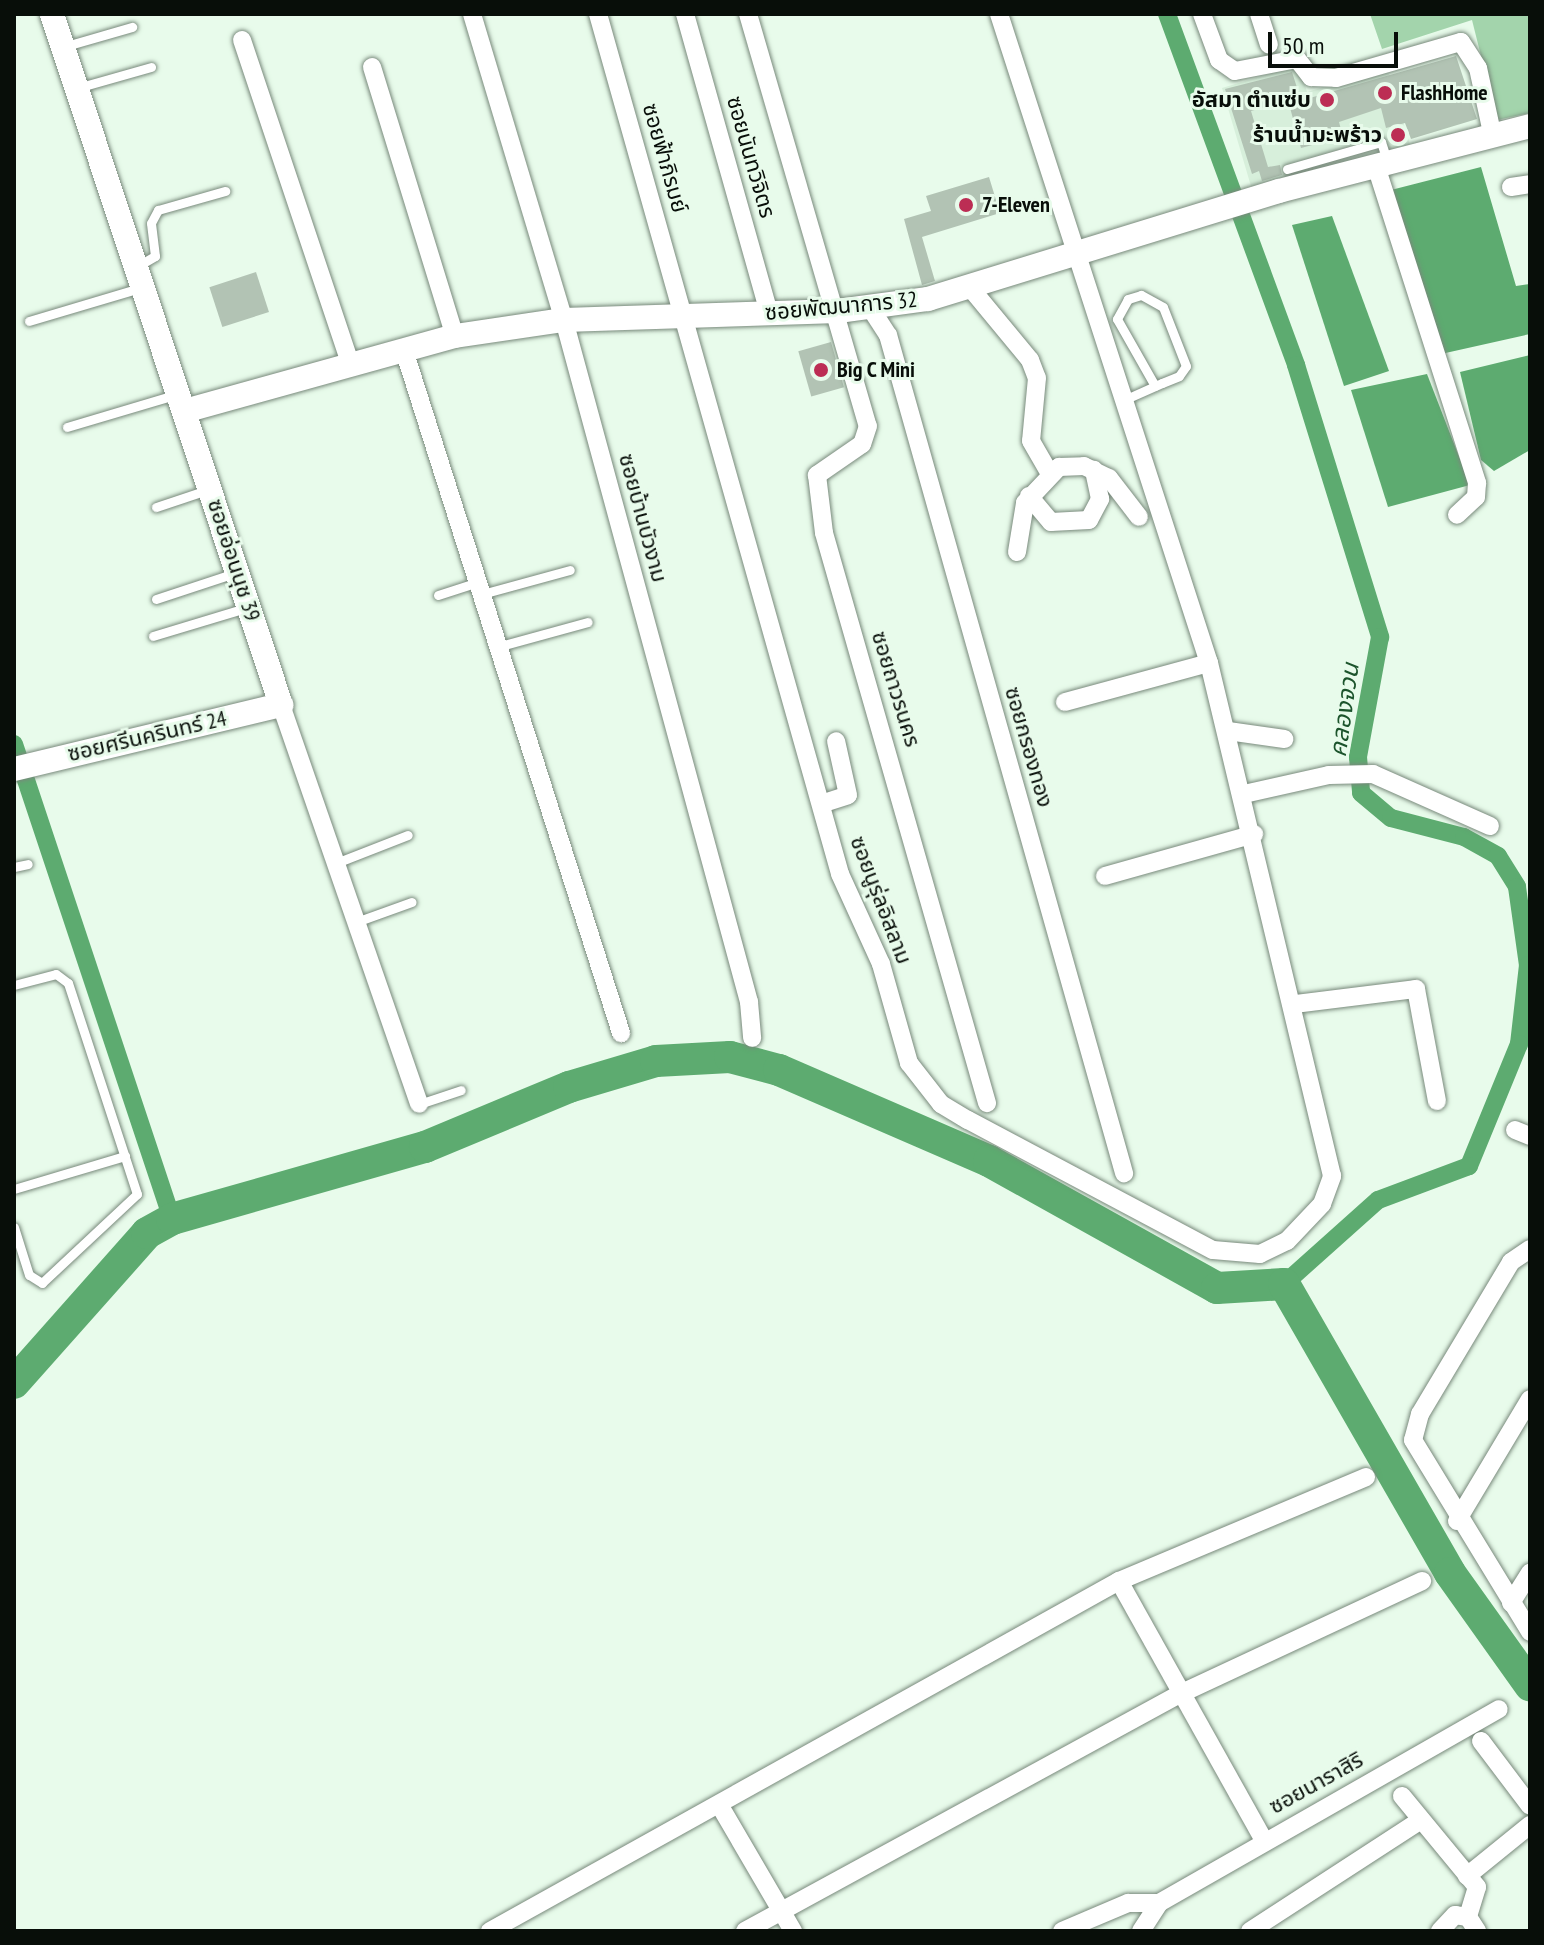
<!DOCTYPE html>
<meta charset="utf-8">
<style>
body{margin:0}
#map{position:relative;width:1544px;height:1945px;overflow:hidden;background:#e8fbeb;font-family:"PT Sans Narrow","Noto Sans Thai",sans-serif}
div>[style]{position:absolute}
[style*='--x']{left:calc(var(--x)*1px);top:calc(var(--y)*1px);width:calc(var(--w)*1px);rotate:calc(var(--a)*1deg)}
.built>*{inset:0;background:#d7efdb}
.green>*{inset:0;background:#a3d4ac}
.water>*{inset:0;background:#5dab70}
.canal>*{height:18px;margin:-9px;padding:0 9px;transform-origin:9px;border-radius:9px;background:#5dab70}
.river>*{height:32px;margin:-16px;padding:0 16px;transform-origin:16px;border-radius:16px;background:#5dab70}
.building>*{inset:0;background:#b2c3b4;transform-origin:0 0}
.roads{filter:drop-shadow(0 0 2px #78897b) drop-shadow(0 0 2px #78897b)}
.lane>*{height:9px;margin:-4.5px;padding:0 4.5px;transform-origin:4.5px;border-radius:4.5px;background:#fff}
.street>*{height:18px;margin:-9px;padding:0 9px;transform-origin:9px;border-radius:9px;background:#fff}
.secondary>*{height:24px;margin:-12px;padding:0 12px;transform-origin:12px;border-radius:12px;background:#fff}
.dots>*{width:22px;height:22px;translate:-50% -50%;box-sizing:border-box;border:4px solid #e8fbeb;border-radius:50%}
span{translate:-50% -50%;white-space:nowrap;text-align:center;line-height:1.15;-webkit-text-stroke:6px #e8fbeb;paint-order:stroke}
.poi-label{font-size:22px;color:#080e09;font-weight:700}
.left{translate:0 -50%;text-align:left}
.right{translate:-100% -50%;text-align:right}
.street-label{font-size:22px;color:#080e09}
.water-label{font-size:24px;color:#1c542c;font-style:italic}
.frame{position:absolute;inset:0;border:16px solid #080e09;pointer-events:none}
.scale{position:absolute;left:1268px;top:32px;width:130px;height:36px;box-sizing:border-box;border:4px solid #080e09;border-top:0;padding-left:10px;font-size:24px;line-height:28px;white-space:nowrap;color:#080e09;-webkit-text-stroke:6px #e8fbeb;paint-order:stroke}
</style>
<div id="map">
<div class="built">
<i style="clip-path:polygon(1299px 65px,1307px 92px,1387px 68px,1411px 148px,1253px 193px,1222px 88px)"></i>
</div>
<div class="green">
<i style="clip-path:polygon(1370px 14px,1530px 14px,1530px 113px,1497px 120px,1472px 20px,1382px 49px)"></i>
</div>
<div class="water">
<i style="clip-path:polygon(1481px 167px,1516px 286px,1530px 284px,1530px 334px,1441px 354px,1391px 190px)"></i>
<i style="clip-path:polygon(1332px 216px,1389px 371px,1344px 386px,1292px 225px)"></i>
<i style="clip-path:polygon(1530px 355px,1530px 450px,1494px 471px,1481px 460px,1460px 372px)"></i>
<i style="clip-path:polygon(1427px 374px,1470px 485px,1388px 507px,1351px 390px)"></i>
</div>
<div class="canal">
<i style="--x:1167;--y:14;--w:374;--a:69.8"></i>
<i style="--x:1296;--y:365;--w:285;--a:72.8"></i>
<i style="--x:1380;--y:637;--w:122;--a:100.4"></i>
<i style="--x:1358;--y:757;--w:36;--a:85"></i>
<i style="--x:1361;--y:793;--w:39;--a:40"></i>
<i style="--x:1391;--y:818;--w:75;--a:14.6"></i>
<i style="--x:1464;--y:837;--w:39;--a:29"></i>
<i style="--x:1498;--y:856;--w:36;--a:58"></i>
<i style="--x:1517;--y:887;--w:79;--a:82"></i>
<i style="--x:1528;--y:965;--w:80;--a:96.5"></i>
<i style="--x:1519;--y:1044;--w:132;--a:112.3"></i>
<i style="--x:1469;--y:1166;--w:97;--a:159.5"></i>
<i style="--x:1378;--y:1200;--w:126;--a:138.2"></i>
<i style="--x:14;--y:744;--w:501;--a:71.6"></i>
</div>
<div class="river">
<i style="--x:14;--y:1383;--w:200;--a:-48.4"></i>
<i style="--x:147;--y:1233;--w:29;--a:-29"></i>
<i style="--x:172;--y:1219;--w:263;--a:-15.9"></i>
<i style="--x:425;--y:1147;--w:156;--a:-22.6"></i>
<i style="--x:569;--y:1087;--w:91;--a:-16.6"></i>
<i style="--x:656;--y:1061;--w:74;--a:-3.1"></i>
<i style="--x:730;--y:1057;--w:51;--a:14.9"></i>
<i style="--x:779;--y:1070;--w:229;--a:23.4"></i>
<i style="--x:989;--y:1161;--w:261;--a:29.1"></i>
<i style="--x:1217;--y:1288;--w:67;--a:-3.4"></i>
<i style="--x:1284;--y:1284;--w:333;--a:60.1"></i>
<i style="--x:1450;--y:1573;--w:138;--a:54.5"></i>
</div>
<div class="building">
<i style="clip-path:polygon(1456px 56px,1477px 119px,1411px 139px,1405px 123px,1386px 128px,1381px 108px,1339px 122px,1343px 137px,1301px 148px,1289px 104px)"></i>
<i style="clip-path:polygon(1292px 72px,1300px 97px,1251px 111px,1268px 167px,1280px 165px,1282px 175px,1262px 181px,1259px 171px,1252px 174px,1225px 89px)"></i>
<i style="clip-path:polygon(989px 177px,1000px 213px,922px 237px,935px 281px,922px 285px,904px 219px,931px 211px,926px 196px)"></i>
<i style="left:256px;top:272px;width:42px;height:49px;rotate:72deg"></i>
<i style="left:831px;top:342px;width:47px;height:34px;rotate:74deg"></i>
</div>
<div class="roads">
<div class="lane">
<i style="--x:66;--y:46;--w:69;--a:-16.1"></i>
<i style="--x:77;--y:88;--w:77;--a:-15.8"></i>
<i style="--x:1287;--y:169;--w:98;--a:-16"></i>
<i style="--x:1381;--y:142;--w:22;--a:72"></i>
<i style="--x:136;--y:267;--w:22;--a:-30"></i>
<i style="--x:155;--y:256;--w:33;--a:-97"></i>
<i style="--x:151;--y:223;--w:15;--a:-62"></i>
<i style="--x:158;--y:210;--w:70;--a:-15.8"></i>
<i style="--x:29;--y:321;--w:116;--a:-16.6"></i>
<i style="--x:1126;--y:399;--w:39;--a:-24"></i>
<i style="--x:1162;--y:383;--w:18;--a:-22"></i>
<i style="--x:1179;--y:376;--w:12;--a:-55"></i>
<i style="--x:1186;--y:366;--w:63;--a:-111.3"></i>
<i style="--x:1163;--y:307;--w:25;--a:-151"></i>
<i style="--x:1141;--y:295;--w:14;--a:163"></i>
<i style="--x:1128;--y:299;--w:23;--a:119"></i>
<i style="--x:1117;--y:319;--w:77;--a:60.4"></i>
<i style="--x:67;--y:427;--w:116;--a:-16.6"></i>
<i style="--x:156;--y:507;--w:54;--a:-18.4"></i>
<i style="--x:482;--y:594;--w:91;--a:-15.3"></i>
<i style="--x:438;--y:595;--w:39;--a:-18"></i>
<i style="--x:156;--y:599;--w:83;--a:-18.2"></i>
<i style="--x:153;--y:636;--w:97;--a:-16.8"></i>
<i style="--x:497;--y:647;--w:94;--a:-15.4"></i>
<i style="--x:336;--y:863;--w:77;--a:-21.3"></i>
<i style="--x:14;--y:867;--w:14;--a:-12"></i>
<i style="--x:356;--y:922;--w:59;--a:-19.7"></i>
<i style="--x:14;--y:985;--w:43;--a:-14.7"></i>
<i style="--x:56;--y:974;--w:15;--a:37"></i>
<i style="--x:68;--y:983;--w:222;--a:71.9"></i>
<i style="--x:137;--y:1194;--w:130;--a:136.9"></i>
<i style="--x:42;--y:1283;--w:15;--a:-148"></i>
<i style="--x:29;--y:1275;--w:50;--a:-107.4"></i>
<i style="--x:419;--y:1104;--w:44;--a:-18.4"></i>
<i style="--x:14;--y:1189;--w:116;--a:-16.6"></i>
</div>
<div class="street">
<i style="--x:472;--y:14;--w:320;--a:73.3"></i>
<i style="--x:564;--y:320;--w:707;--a:74.82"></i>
<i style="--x:749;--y:1002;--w:36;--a:85"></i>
<i style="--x:598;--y:14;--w:893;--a:74.28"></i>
<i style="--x:840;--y:874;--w:99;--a:65.5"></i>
<i style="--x:881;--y:964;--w:103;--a:74.2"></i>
<i style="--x:909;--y:1063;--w:52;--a:52"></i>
<i style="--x:941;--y:1104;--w:31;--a:31"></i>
<i style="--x:968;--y:1120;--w:277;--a:28"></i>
<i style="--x:1213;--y:1250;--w:47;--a:4.9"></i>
<i style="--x:1260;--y:1254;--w:30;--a:-26"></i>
<i style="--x:1287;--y:1241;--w:51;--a:-46.6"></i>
<i style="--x:1322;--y:1204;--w:30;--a:-70"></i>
<i style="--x:1332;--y:1176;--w:528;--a:-103.48"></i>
<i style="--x:1209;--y:663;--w:682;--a:-107.93"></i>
<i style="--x:685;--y:14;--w:311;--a:74.3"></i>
<i style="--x:748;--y:14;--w:429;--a:73.8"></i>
<i style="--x:868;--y:426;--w:19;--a:108"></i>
<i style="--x:862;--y:444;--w:55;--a:145.4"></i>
<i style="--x:817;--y:475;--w:58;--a:83.1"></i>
<i style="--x:824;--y:533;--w:593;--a:74.04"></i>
<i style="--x:1202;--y:14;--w:49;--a:69.7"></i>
<i style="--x:1219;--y:60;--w:19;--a:35"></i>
<i style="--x:1235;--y:71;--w:63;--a:-11"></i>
<i style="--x:1297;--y:59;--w:23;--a:52"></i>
<i style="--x:1311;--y:77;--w:25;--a:2"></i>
<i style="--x:1336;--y:78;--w:130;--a:-16.1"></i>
<i style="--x:1461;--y:42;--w:31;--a:57"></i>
<i style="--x:1478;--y:68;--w:66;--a:77.8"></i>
<i style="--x:1259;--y:14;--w:32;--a:72"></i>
<i style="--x:242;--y:40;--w:341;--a:71.5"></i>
<i style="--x:372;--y:67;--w:282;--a:72.9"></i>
<i style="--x:1376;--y:166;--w:333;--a:72.3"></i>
<i style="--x:1477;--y:483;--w:14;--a:94"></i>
<i style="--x:1476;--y:497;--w:26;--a:137"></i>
<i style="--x:1511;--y:187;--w:19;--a:-9"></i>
<i style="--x:968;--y:285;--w:97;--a:50.4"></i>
<i style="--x:1030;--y:360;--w:19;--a:69"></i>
<i style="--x:1037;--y:378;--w:63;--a:95.4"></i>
<i style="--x:1031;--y:441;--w:34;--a:60"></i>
<i style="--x:869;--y:306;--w:35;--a:57"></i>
<i style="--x:888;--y:335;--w:871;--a:74.27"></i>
<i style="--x:404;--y:350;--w:717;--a:72.37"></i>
<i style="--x:1029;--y:496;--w:34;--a:50"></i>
<i style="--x:1051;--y:522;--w:38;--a:-3"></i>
<i style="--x:1089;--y:520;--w:24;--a:-62"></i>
<i style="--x:1100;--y:499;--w:30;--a:-102"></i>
<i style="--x:1017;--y:552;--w:50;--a:-80.7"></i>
<i style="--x:1025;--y:503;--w:50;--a:-46.6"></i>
<i style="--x:1059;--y:467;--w:25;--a:-2"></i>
<i style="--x:1084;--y:466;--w:28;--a:26"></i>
<i style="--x:1109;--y:478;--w:49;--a:52.4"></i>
<i style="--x:1065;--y:702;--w:149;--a:-15.2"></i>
<i style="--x:281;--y:705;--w:422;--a:70.9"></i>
<i style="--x:1228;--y:731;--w:57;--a:8.1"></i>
<i style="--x:1244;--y:794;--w:87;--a:-12.6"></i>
<i style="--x:1329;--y:775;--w:44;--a:-1.3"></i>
<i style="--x:1373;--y:774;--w:128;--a:24"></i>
<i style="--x:821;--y:804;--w:28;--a:-18"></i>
<i style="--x:848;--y:795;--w:55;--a:-102.5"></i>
<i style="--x:1105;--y:876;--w:155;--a:-15.7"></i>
<i style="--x:1295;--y:1004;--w:122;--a:-7.1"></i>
<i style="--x:1416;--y:989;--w:114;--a:79.4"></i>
<i style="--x:1515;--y:1130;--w:16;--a:22"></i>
<i style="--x:1530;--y:1249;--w:23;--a:146"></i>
<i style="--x:1511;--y:1262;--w:177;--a:120.9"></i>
<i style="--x:1420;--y:1414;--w:27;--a:105"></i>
<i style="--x:1413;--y:1440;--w:225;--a:58.6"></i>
<i style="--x:1457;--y:1521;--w:142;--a:-59.1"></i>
<i style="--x:1119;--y:1581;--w:297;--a:60.8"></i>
<i style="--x:1511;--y:1603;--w:36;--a:-58"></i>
<i style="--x:1481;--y:1741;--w:81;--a:53"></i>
<i style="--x:1402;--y:1796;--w:118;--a:50.5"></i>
<i style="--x:1477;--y:1887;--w:31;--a:107"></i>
<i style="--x:720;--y:1806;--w:145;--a:59.7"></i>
<i style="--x:1467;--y:1876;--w:81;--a:-39"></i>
<i style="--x:490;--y:1931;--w:720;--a:-29.09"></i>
<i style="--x:1119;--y:1581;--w:268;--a:-22.8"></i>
<i style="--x:745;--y:1931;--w:498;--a:-28.6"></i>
<i style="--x:1182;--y:1693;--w:265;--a:-25"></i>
<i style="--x:1062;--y:1931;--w:72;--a:-23"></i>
<i style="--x:1128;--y:1903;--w:31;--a:0"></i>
<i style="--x:1141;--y:1931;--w:33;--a:-57"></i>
<i style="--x:1159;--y:1903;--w:391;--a:-29.7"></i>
<i style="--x:1250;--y:1931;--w:204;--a:-33"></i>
<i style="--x:1440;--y:1931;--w:22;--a:-47"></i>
<i style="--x:1455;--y:1915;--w:13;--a:9"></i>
<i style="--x:1468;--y:1917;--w:17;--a:57"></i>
</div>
<div class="secondary">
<i style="--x:188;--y:410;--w:277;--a:-15.5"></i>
<i style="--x:455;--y:336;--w:110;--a:-8.4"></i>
<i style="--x:564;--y:320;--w:274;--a:-1.9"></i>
<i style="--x:838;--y:311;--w:91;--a:-7.6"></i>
<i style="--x:928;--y:299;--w:367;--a:-17.1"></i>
<i style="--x:1279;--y:191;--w:259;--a:-14.5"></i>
<i style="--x:14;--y:769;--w:275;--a:-13.5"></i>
<i style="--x:281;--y:705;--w:728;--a:-108.34"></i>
</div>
</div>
<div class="dots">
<i style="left:1385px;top:93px;background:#bc2d54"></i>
<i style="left:1327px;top:100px;background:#bc2d54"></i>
<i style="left:1398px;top:135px;background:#bc2d54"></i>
<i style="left:966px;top:205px;background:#bc2d54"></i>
<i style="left:821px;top:370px;background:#bc2d54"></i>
</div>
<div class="poi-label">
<span class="left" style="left:1401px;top:93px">FlashHome</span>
<span class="right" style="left:1311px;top:100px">อัสมา ตำแซ่บ</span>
<span class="right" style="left:1382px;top:135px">ร้านน้ำมะพร้าว</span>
<span class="left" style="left:982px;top:205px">7-Eleven</span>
<span class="left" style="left:837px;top:370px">Big C Mini</span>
</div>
<div class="street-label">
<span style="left:751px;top:157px;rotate:74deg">ซอยนันทวิจิตร</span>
<span style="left:665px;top:158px;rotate:74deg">ซอยฟ้าภิรมย์</span>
<span style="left:841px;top:306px;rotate:-5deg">ซอยพัฒนาการ 32</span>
<span style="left:643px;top:518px;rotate:75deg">ซอยบ้านบัวงาม</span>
<span style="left:234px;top:560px;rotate:72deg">ซอยอ่อนนุช 39</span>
<span style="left:896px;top:689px;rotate:73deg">ซอยถาวรนคร</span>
<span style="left:147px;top:736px;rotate:-13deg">ซอยศรีนครินทร์ 24</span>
<span style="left:1029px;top:747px;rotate:74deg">ซอยกรองทอง</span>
<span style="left:881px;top:900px;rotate:69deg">ซอยนูรุ่ลอิสลาม</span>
<span style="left:1316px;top:1783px;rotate:-29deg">ซอยนาราสิริ</span>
</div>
<div class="water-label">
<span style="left:1344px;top:710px;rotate:-82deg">คลองจวน</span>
</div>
<div class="frame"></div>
<div class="scale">50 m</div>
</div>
